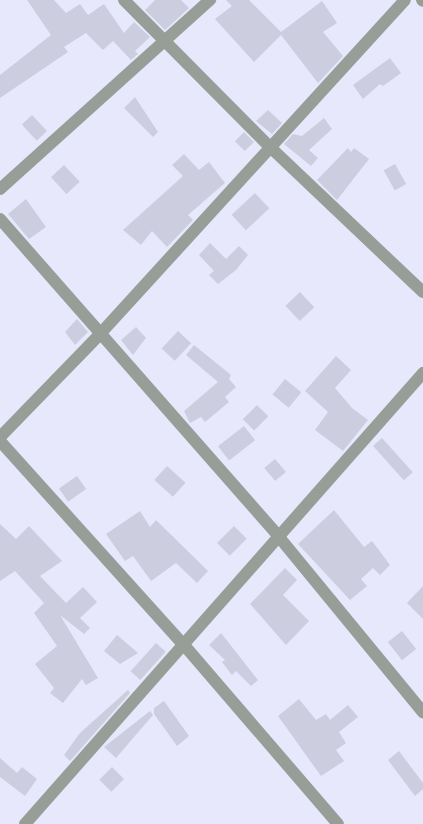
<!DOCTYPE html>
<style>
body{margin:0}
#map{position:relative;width:423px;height:824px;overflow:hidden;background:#e8e8fc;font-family:"Noto Serif",serif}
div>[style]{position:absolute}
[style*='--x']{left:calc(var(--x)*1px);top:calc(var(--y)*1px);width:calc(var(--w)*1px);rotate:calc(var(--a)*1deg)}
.building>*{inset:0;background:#cdcde0;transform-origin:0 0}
.minor>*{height:12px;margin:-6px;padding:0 6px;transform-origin:6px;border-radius:6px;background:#979d97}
span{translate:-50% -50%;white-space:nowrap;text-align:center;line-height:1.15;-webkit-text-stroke:4.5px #e8e8fc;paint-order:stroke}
</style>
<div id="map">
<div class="building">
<i style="clip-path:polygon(27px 0,54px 0,66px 13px,80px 4px,88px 15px,104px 4px,124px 33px,134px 22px,150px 37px,135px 51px,138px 54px,131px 60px,113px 41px,103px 50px,86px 33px,64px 47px,68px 52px,0 98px,0 75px,51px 35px)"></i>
<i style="clip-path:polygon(155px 0,181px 0,189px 8px,165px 30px,145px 10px)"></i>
<i style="clip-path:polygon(226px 0,249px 0,281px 32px,322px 1px,337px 23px,323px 32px,343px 56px,318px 83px,281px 35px,254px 62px,215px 19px,232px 6px)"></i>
<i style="clip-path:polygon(390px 58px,401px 73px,383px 86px,380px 84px,363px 99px,353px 85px)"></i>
<i style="clip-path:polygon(135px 97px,158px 132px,153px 137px,124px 108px)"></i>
<i style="clip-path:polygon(268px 110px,282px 123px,272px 134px,256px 121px)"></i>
<i style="left:32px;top:115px;width:22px;height:14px;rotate:47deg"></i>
<i style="clip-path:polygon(324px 118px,332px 129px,309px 150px,318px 158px,311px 166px,284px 144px,293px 134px,302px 136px)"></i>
<i style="left:244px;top:132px;width:14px;height:13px;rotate:45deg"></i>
<i style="clip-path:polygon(348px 148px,351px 152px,354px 148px,369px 159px,337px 200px,317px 180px)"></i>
<i style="clip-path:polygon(184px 154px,199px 170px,209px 162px,225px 183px,188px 215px,193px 220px,167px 247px,152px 231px,141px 245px,123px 230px,183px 176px,172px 165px)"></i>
<i style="left:395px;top:164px;width:23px;height:13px;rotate:61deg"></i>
<i style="left:64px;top:165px;width:23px;height:18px;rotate:47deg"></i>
<i style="left:255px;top:193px;width:21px;height:32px;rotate:47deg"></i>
<i style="clip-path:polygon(26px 199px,46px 227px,29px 239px,8px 214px)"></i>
<i style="clip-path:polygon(210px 243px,226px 259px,239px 246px,248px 255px,236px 270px,218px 284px,209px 275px,214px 271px,199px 255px)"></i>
<i style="left:300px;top:292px;width:21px;height:20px;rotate:47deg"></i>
<i style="clip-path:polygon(77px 319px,88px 332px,75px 345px,65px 332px)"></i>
<i style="clip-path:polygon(136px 327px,146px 338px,133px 355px,121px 340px)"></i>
<i style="left:178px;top:331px;width:18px;height:24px;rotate:43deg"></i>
<i style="clip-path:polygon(194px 345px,231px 375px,229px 379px,236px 387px,225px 397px,229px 402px,205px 422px,201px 417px,190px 423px,184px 411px,218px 382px,186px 355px)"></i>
<i style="clip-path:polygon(336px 356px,351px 370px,335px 388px,352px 408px,368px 420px,343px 451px,315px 430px,328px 412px,305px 391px)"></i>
<i style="left:285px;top:379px;width:21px;height:20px;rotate:39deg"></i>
<i style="left:257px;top:405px;width:16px;height:20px;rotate:45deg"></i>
<i style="left:244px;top:426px;width:18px;height:33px;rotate:52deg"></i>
<i style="left:382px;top:438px;width:46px;height:12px;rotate:48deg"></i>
<i style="left:275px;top:459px;width:17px;height:14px;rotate:50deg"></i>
<i style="left:167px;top:466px;width:25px;height:19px;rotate:42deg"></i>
<i style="left:77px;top:476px;width:16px;height:22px;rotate:55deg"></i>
<i style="clip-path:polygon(334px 510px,364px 547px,372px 541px,390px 565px,380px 575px,373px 568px,361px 579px,367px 586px,350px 600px,298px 544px)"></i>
<i style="clip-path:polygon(140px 511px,150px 527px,156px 520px,208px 571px,197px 583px,176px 563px,151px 581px,133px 556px,125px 561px,106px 534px)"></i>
<i style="clip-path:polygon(0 524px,16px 539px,29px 526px,62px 561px,40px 576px,66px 603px,83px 587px,97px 602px,80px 618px,90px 628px,84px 634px,60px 615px,98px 678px,86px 685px,82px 679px,63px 703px,50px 693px,54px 688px,35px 664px,57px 646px,34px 613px,44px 603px,15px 571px,0 581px)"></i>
<i style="left:234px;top:526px;width:18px;height:24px;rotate:45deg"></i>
<i style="clip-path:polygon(285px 568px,297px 580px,283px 595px,309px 621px,286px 645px,250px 604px)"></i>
<i style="clip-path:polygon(423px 586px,423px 619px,407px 603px)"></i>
<i style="left:402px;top:631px;width:23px;height:18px;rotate:52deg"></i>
<i style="clip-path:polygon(221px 633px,258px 680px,251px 686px,236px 671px,232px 675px,222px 662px,225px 660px,209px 645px)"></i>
<i style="clip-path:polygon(117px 635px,138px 653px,120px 664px,104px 651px)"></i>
<i style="left:156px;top:643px;width:13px;height:38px;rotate:42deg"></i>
<i style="clip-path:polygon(128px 690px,130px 693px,70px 761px,64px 755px,80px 733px)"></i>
<i style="clip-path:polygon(299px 699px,316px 720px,326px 714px,330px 720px,348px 705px,358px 717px,339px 732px,346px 743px,336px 750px,344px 761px,321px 776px,278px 716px)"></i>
<i style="clip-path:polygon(164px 701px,189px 736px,177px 746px,154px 714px,154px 708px)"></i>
<i style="clip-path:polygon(150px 711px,153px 715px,116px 758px,104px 747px)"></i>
<i style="clip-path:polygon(399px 751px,423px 783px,423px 789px,415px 796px,388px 760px)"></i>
<i style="clip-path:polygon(0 758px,17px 773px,22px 767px,37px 779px,25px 796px,0 777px)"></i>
<i style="left:112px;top:767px;width:17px;height:18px;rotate:45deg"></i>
</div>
<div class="minor">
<i style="--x:124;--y:0;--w:206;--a:45.2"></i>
<i style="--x:269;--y:146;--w:212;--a:43.5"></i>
<i style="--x:422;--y:0;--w:1;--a:45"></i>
<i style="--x:0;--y:189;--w:283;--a:-42"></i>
<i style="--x:0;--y:219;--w:423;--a:48.7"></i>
<i style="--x:279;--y:537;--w:227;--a:50.6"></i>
<i style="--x:0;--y:437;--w:144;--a:-45.8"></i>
<i style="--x:100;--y:334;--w:452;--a:-47.6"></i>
<i style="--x:0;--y:441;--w:275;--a:48"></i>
<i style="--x:184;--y:645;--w:236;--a:49.3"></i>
<i style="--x:25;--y:824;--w:602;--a:-48.57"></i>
</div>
</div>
